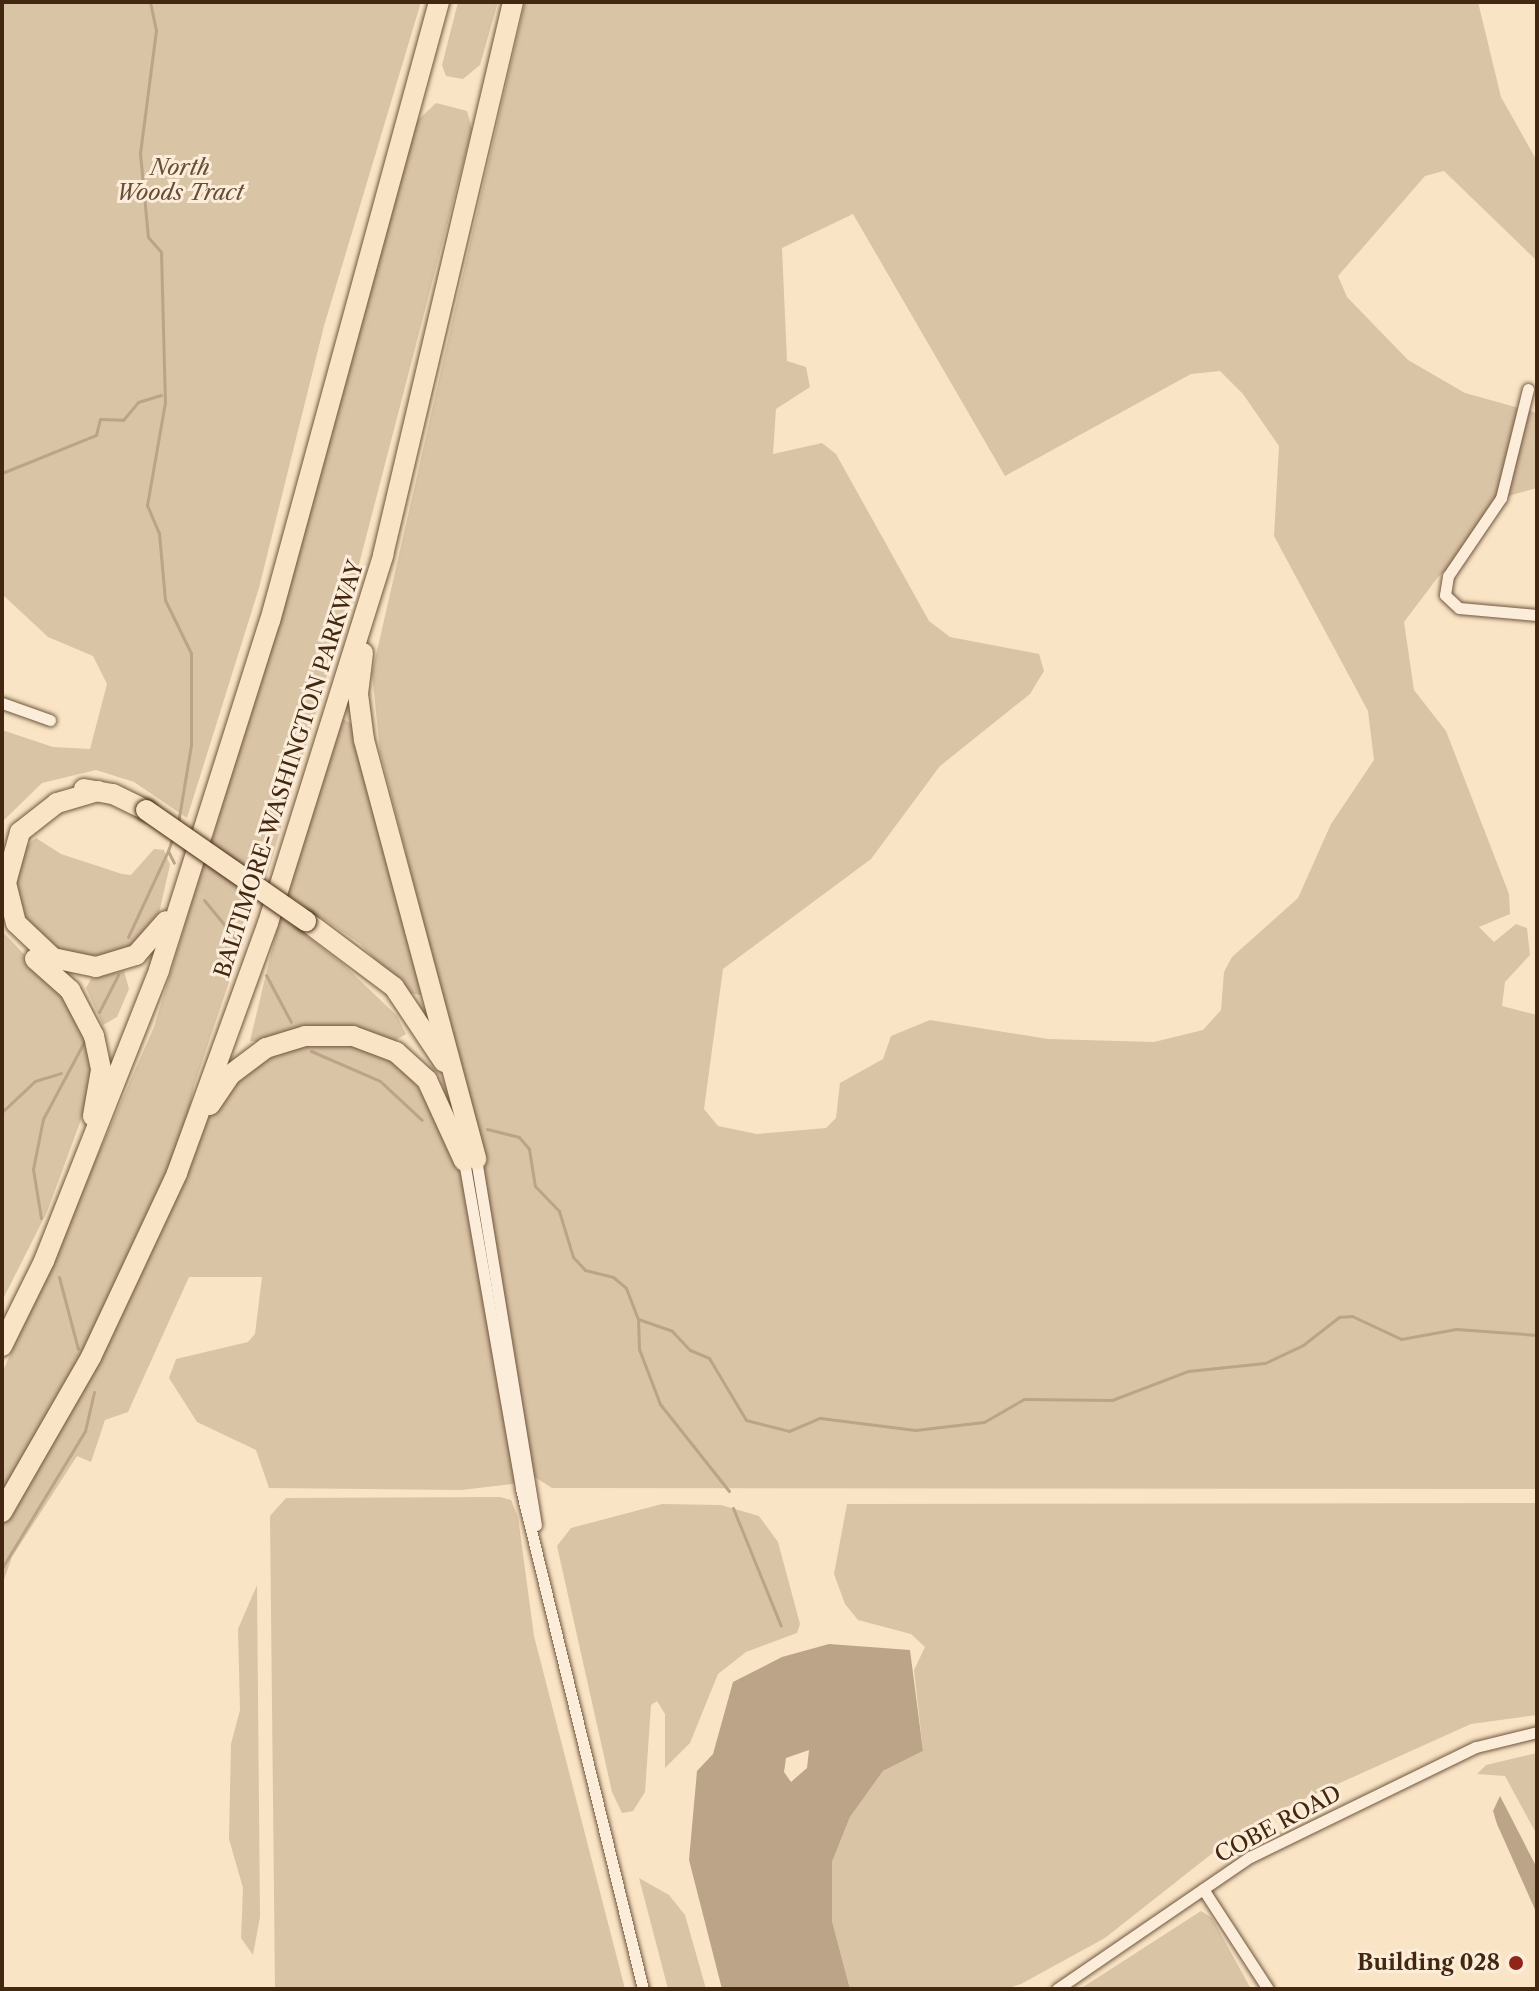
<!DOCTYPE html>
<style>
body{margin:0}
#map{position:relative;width:1539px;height:1991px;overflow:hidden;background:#f9e4c5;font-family:"Libre Caslon Text",serif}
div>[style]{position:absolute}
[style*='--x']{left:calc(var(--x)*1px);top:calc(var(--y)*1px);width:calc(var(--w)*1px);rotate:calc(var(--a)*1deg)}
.green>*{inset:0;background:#dac4a6}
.water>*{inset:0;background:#bba488}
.stream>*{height:3px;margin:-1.5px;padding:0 1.5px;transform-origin:1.5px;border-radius:1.5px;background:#bba488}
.roads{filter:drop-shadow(0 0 2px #70563e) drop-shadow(0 0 2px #70563e)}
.minor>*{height:11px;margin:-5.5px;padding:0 5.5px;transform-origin:5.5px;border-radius:5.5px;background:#fbedd9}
.motorway>*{height:20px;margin:-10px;padding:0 10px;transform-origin:10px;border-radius:10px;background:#f9e4c5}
.bridges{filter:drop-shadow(0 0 2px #432711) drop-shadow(0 0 2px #432711)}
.motorway-bridge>*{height:20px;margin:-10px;padding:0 10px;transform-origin:10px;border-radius:10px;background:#f9e4c5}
.dots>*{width:22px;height:22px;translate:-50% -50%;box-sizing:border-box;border:4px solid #fbedd9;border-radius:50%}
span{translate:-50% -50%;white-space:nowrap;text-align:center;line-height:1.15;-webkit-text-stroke:6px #fbedd9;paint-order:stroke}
.park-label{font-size:22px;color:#694e36;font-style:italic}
.street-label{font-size:22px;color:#432711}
.poi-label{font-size:22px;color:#432711;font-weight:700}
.right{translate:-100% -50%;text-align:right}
.frame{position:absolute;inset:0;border:4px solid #432711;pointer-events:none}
</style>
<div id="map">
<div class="green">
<i style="clip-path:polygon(2px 2px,421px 2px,324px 326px,259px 588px,187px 818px,134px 782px,96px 770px,42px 783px,2px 822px,2px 730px,53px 747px,90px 749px,107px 684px,93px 656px,48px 637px,2px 594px)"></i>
<i style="clip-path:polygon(458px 2px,498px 2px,480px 65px,463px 79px,446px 76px,442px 65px)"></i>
<i style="clip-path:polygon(evenodd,525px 2px,1478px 2px,1501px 97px,1537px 161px,1537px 261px,1444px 171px,1425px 176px,1338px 276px,1347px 297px,1408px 360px,1465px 393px,1537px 413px,1537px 488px,1501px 498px,1469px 551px,1438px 577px,1404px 622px,1414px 690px,1446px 731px,1509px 894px,1510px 914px,1479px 927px,1494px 942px,1516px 924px,1527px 928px,1530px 955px,1505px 982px,1502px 1006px,1537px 1015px,1537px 1489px,552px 1488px,530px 1474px,431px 952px,380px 751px,372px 673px,525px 2px,853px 214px,1005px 476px,1191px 374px,1220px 371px,1243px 394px,1279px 446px,1274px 536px,1368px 711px,1374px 760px,1331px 824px,1298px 898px,1232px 957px,1224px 972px,1221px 1010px,1203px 1030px,1154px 1042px,1048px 1039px,930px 1020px,891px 1036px,883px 1059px,840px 1083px,836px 1118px,826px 1128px,757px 1134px,718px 1126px,704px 1109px,723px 969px,871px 859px,940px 766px,1030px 694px,1044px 671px,1039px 654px,950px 637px,929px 621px,836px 454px,822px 443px,773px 454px,776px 409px,810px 387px,806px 367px,787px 361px,782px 248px,853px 214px)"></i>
<i style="clip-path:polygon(436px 103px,467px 111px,472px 129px,350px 599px,265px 881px,211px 843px,417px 121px)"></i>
<i style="clip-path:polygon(343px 719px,354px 725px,427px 996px,409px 993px,359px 943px,287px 894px)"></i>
<i style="clip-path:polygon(36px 838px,61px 854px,122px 874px,131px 875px,154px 849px,164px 850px,170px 865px,157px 922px,133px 945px,111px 955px,74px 956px,49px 946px,27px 923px,15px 891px,17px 854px)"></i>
<i style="clip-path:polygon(204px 862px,257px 899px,194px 1086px,178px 1169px,210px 1105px,275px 1043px,250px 1041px,280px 916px,343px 964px,397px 1016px,406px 1034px,386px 1046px,457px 1139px,520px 1483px,461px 1490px,269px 1488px,256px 1450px,197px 1422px,169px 1378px,176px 1359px,248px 1342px,255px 1334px,262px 1277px,189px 1277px,128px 1412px,105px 1420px,91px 1462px,77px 1456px,12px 1557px,2px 1585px,2px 1373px,154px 1027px)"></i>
<i style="clip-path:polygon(2px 931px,70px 1003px,86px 1029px,93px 1062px,89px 1098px,47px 1212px,2px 1301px)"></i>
<i style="clip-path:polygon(124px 971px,129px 989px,117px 1017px,103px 1025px,86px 988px,91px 979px)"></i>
<i style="clip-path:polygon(500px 1497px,511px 1500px,518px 1517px,534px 1636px,625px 1989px,275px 1989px,270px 1516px,286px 1498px)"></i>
<i style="clip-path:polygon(1537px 1503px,1537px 1715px,1471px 1724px,1282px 1809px,1233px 1837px,1105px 1938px,1021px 1984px,1005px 1989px,850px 1989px,832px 1921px,832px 1862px,850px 1817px,883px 1771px,923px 1751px,914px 1670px,925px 1647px,911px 1634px,858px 1620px,845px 1604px,834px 1574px,847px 1504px)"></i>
<i style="clip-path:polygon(662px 1504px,721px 1505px,759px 1516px,778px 1542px,800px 1624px,797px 1633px,746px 1652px,718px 1674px,690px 1743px,665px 1768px,665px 1714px,657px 1701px,651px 1705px,645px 1792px,633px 1811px,622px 1813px,612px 1792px,557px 1546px,571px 1528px)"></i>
<i style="clip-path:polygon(257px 1585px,260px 1917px,253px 1955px,241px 1938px,243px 1888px,229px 1839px,231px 1744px,240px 1710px,238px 1629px)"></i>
<i style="clip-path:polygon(1537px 1753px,1537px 1835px,1505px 1776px,1477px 1774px,1486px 1765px)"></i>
<i style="clip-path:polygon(639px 1878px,669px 1895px,685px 1915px,706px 1989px,668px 1989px)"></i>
<i style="clip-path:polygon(1201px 1911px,1212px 1918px,1251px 1989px,1080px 1989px)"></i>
</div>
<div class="water">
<i style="clip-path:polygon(evenodd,829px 1644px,910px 1650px,923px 1751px,883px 1771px,850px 1817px,832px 1862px,832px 1921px,850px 1989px,722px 1989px,689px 1860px,697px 1771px,713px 1754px,733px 1682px,782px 1657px,829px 1644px,809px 1750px,807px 1768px,791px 1782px,784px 1772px,786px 1758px,809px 1750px)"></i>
<i style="clip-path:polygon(1500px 1796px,1537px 1868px,1537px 1914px,1497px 1824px,1493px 1811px)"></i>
</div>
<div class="stream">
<i style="--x:150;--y:2;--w:29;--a:78"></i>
<i style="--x:156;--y:30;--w:124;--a:97.4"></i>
<i style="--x:140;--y:153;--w:84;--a:84.6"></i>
<i style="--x:148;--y:237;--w:20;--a:49"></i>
<i style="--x:161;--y:252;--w:150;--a:88.5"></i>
<i style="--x:165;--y:402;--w:105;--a:99.9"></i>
<i style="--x:147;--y:505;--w:30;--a:67"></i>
<i style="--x:159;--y:533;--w:67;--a:84.9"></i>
<i style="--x:165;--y:600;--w:59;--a:63.9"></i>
<i style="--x:191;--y:653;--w:92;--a:90"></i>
<i style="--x:191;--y:745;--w:79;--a:99.5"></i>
<i style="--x:2;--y:473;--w:101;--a:-22"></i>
<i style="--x:96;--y:435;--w:16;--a:-76"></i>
<i style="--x:100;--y:419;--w:23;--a:2"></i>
<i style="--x:123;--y:420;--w:23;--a:-50"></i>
<i style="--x:138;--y:402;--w:24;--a:-17"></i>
<i style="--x:173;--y:837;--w:15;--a:110"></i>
<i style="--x:168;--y:851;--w:13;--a:63"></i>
<i style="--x:204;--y:900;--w:58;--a:50.6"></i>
<i style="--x:128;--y:937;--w:93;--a:-65.1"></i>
<i style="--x:266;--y:975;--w:53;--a:62"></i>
<i style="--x:99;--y:1012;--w:42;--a:-62.8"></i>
<i style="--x:311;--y:1051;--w:75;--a:23.5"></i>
<i style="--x:380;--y:1081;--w:57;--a:42.9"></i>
<i style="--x:2;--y:1112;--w:45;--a:-43.2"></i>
<i style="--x:35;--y:1081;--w:27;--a:-17"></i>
<i style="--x:487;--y:1129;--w:33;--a:14"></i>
<i style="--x:519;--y:1137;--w:16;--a:50"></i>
<i style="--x:529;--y:1149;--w:37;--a:81"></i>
<i style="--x:535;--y:1186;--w:35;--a:46"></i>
<i style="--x:559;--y:1211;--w:48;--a:73.1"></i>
<i style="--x:573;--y:1257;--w:18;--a:47"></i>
<i style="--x:585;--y:1270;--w:29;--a:14"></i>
<i style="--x:613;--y:1277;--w:17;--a:40"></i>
<i style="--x:626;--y:1288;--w:33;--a:69"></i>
<i style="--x:638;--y:1319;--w:30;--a:88"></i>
<i style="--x:639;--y:1349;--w:59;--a:69.1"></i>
<i style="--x:660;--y:1404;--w:111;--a:51.6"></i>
<i style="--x:41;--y:1218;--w:50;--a:-99.3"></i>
<i style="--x:33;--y:1169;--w:51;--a:-78.7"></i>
<i style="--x:43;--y:1119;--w:87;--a:-62"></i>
<i style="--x:59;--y:1277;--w:74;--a:75.2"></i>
<i style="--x:638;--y:1319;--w:36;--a:19"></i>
<i style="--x:672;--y:1331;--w:26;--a:47"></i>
<i style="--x:690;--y:1350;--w:21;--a:23"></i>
<i style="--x:709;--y:1358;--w:72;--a:59.2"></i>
<i style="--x:746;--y:1420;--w:44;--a:14.3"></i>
<i style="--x:789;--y:1431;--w:34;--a:-23"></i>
<i style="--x:820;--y:1418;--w:96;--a:7.2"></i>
<i style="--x:915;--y:1430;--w:69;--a:-6.6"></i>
<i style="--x:984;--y:1422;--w:46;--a:-29.9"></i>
<i style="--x:1024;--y:1399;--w:88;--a:0.7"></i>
<i style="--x:1112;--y:1400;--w:81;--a:-20.9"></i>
<i style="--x:1188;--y:1371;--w:77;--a:-5.9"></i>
<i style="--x:1265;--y:1363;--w:42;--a:-25.3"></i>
<i style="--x:1303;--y:1345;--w:46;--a:-37.9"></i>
<i style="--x:1339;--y:1317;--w:13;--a:-4"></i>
<i style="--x:1352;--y:1316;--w:54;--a:25.1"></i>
<i style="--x:1401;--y:1339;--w:56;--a:-10.3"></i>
<i style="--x:1456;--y:1329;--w:81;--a:4.2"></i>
<i style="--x:733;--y:1508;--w:127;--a:67.9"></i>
<i style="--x:2;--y:1568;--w:160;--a:-58.8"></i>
<i style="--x:85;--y:1431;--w:40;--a:-77"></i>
</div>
<div class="roads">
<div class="minor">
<i style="--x:1528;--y:389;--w:112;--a:103.9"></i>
<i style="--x:1501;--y:498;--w:94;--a:124.2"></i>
<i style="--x:1448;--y:576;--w:19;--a:99"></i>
<i style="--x:1445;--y:595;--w:19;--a:43"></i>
<i style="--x:1459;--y:608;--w:78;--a:5.1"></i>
<i style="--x:2;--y:703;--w:51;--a:19.5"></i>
<i style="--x:476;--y:1159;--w:371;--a:80.7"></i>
<i style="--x:464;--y:1161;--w:333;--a:80.1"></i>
<i style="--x:521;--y:1489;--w:515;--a:76.29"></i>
<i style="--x:1203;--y:1889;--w:119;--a:57"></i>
<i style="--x:1057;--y:1989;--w:234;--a:-34.4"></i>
<i style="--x:1250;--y:1857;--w:251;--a:-26"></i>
<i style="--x:1476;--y:1747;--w:63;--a:-13.8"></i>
</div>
<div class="motorway">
<i style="--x:363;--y:653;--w:41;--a:97"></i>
<i style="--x:358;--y:694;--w:46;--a:82.6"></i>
<i style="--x:364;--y:740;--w:434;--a:75"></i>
<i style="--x:84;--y:789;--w:29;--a:10"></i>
<i style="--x:113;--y:794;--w:37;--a:26"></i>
<i style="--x:98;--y:791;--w:43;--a:163.7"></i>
<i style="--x:57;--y:803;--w:47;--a:141.9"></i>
<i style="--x:20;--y:832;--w:53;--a:105.4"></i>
<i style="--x:6;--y:883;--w:41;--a:76"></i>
<i style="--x:16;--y:923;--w:51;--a:43.4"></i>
<i style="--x:53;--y:958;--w:44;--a:11.8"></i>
<i style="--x:96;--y:967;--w:42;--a:-16.7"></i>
<i style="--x:136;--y:955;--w:45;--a:-48.6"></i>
<i style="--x:306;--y:921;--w:110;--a:36.9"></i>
<i style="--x:394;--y:987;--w:90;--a:56.3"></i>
<i style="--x:35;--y:959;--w:47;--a:41.5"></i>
<i style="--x:70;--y:990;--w:52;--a:62.4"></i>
<i style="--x:94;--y:1036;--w:35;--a:78"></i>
<i style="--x:101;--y:1070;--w:47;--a:99.9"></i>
<i style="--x:210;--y:1105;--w:36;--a:-56"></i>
<i style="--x:230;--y:1075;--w:45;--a:-36.9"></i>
<i style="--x:266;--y:1048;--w:41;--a:-17.1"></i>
<i style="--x:305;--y:1036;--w:48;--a:0"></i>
<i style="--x:353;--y:1036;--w:46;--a:20.4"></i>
<i style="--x:396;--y:1052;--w:42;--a:42.1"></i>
<i style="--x:427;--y:1080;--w:89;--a:65.4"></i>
<i style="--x:2;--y:1346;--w:95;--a:-63.7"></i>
<i style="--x:44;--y:1261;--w:313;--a:-68.4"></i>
<i style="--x:159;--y:970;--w:366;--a:-72.4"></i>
<i style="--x:270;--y:621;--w:642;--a:-74.73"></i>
<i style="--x:2;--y:1512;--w:179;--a:-60.1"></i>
<i style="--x:91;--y:1357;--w:203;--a:-64.9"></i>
<i style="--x:177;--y:1173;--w:266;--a:-70"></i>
<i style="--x:268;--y:923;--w:386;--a:-72.6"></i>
<i style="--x:383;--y:555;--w:568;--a:-76.77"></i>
</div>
</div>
<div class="bridges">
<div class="motorway-bridge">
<i style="--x:146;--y:810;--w:195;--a:34.8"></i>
</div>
</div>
<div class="dots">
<i style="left:1516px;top:1963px;background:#8f2418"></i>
</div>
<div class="park-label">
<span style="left:180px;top:180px">North<br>Woods Tract</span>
</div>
<div class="street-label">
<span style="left:289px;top:769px;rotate:-72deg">BALTIMORE-WASHINGTON PARKWAY</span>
<span style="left:1278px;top:1824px;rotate:-28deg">COBE ROAD</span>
</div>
<div class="poi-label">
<span class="right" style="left:1500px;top:1963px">Building 028</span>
</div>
<div class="frame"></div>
</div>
